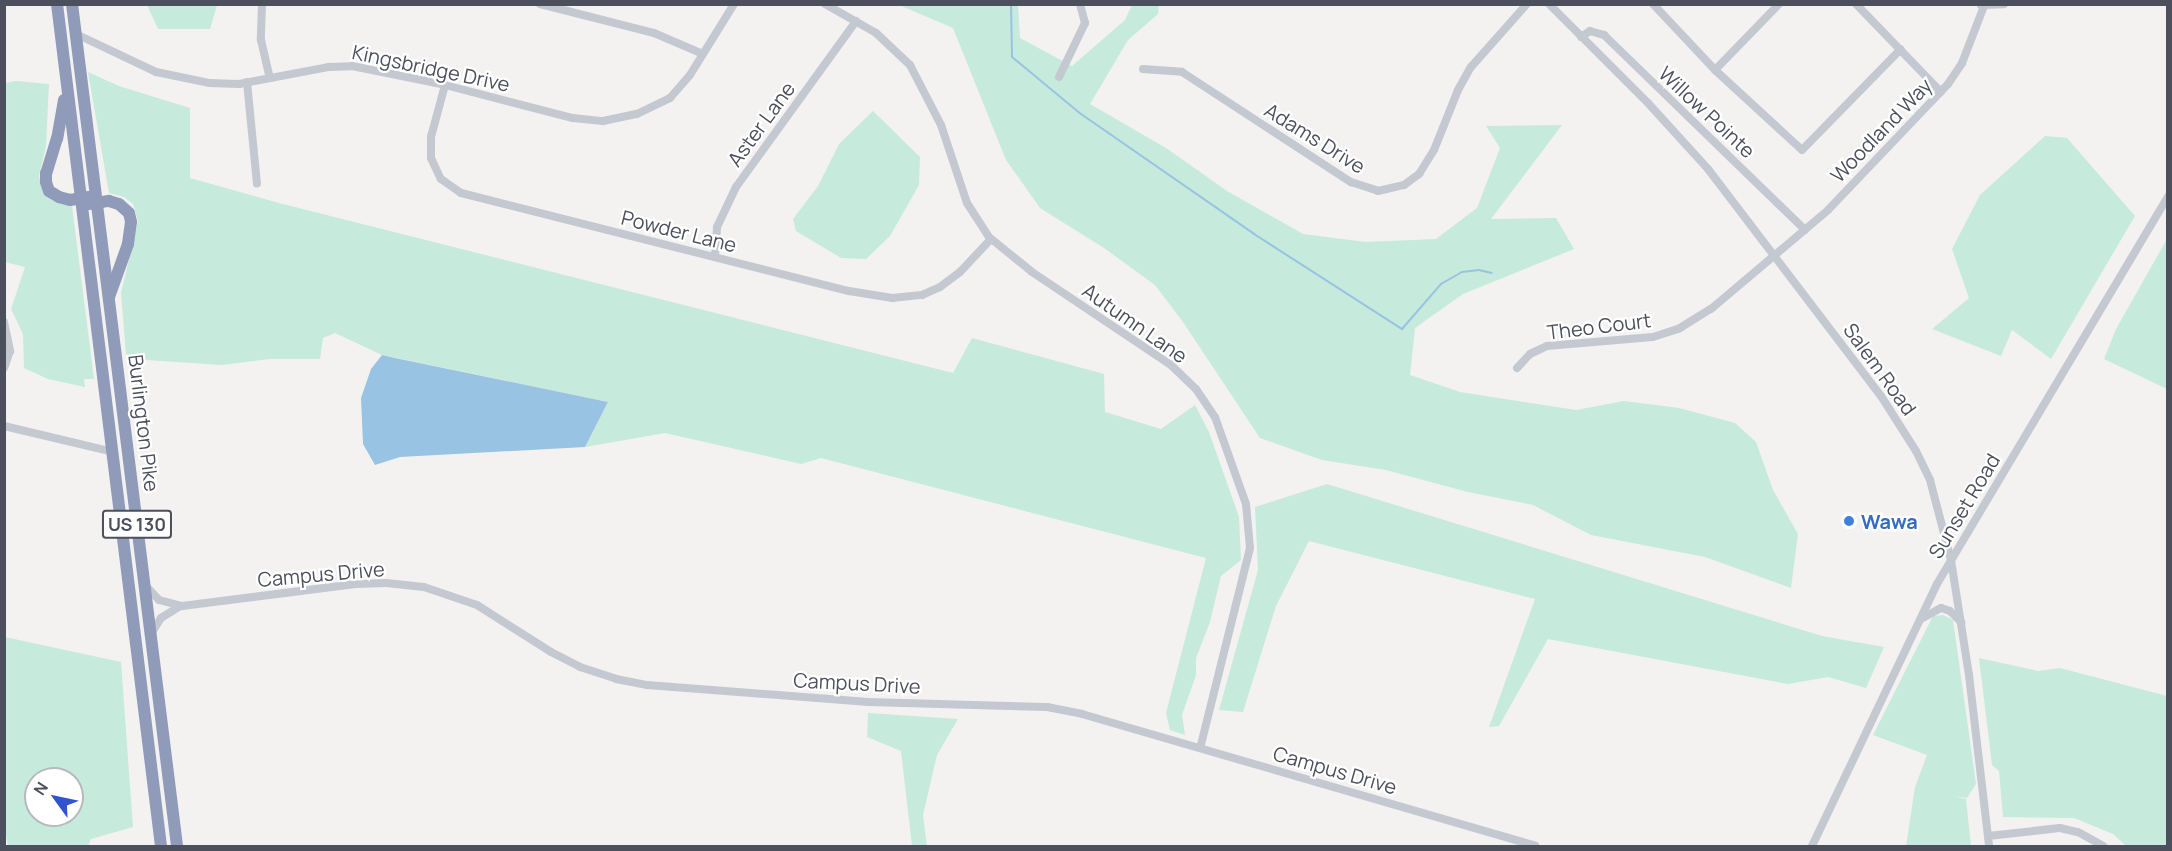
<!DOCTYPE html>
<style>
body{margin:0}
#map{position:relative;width:2172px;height:851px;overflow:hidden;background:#f3f2f1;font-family:Manrope,sans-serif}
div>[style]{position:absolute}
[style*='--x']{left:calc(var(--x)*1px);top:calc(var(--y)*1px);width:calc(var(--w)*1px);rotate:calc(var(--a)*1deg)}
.green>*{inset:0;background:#c6eadc}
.water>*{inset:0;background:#99c3e2}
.stream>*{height:2px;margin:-1px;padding:0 1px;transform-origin:1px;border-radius:1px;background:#99c3e2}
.minor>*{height:8px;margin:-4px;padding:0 4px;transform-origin:4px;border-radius:4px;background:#c4c8d1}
.highway>*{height:12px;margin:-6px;padding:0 6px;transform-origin:6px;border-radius:6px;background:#8f9bb9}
.dots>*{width:16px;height:16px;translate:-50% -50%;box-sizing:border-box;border:3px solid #fff;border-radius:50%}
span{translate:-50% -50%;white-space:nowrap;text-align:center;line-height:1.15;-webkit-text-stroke:4.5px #fff;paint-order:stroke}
.shield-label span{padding:2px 4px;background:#fff;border:2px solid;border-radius:4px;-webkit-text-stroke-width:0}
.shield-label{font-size:18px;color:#4b505c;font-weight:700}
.street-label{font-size:20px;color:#4b505c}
.shop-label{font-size:20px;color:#366cbe;font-weight:700}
.left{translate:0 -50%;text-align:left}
.frame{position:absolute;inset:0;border:6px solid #4b505c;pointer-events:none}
.north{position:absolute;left:24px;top:767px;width:60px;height:60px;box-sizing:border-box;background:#fff;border:2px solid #b7b9be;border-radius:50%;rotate:303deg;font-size:16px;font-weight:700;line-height:24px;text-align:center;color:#4b505c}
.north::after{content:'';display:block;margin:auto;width:21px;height:27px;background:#3153cd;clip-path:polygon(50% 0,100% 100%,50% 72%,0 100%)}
</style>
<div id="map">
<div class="green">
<i style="clip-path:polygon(147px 5px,217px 5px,210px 29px,158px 29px)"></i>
<i style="clip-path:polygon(899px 5px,1018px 5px,1020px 38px,1072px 66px,1125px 20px,1132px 5px,1159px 5px,1158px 14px,1128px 40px,1090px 104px,1166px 148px,1227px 191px,1303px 234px,1366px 242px,1436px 239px,1477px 208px,1500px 148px,1486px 126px,1562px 125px,1491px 219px,1556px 218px,1574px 249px,1463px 294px,1415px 328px,1410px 375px,1460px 392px,1576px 410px,1624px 401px,1679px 408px,1735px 423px,1756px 442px,1773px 490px,1798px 534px,1791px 588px,1705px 557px,1591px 535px,1533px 505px,1468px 492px,1386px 470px,1322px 460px,1260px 438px,1183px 322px,1155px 285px,1104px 248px,1040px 208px,1006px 160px,953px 28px)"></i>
<i style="clip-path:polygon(88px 72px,119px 86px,190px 108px,190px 178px,279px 203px,953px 373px,972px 338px,1104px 374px,1105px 412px,1161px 429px,1195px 405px,1209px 432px,1239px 517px,1241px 560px,1221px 576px,1210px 622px,1196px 658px,1196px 675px,1182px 715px,1185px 735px,1170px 730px,1166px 713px,1206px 558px,821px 458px,801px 464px,665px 433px,585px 447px,608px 402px,382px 355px,335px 333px,323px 338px,320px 359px,269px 359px,222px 365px,132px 359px,126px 354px,121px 293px,138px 221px,133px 204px,124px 197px,109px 193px)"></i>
<i style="clip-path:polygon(16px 81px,49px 84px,46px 146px,39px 176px,43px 192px,55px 201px,72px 206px,94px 379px,84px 379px,85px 387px,48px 379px,24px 368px,23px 334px,11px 309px,25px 267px,5px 262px,5px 83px)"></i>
<i style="clip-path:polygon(873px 111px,920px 157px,919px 185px,890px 236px,866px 259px,841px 258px,796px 231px,793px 219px,818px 186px,839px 144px)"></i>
<i style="clip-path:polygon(2045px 136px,2067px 138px,2135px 216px,2051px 359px,2012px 330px,2001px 356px,1932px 329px,1969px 298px,1952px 249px,1980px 195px)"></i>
<i style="clip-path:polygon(2167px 239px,2167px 389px,2104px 359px,2116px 329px)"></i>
<i style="clip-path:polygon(1327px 484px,1822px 636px,1884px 647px,1866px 688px,1828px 677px,1788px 684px,1548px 639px,1499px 726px,1489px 727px,1535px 599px,1309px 541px,1276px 606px,1243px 712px,1219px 710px,1258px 570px,1255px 507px)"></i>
<i style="clip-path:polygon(1943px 615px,1953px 620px,1976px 784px,1967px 798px,1953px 796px,1966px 799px,1971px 846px,1906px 846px,1915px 787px,1927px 755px,1873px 735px,1933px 616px)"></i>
<i style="clip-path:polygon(evenodd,5px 637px,121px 662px,133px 827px,91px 839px,88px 846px,8px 846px,4px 824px,5px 637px,36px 779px,72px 779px,72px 815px,36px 815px,36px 779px)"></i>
<i style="clip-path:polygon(1979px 658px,2038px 671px,2060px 668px,2167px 696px,2167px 846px,2126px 846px,2113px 834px,2074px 818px,2003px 817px,1999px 771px,1992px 765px)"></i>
<i style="clip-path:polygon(868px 713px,958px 719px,937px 755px,923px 815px,927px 846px,912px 846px,901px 751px,867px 737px)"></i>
</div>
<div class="water">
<i style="clip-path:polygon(382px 355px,395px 358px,608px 402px,585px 447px,400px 457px,375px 465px,363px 444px,361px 398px,371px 369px)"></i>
</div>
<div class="stream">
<i style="--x:1011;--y:4;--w:53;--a:88.9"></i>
<i style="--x:1012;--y:57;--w:89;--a:39.6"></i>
<i style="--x:1081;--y:114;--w:211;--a:34.7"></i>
<i style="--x:1254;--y:234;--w:176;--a:32.7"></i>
<i style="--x:1402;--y:329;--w:60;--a:-49.1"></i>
<i style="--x:1441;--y:284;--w:24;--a:-30"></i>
<i style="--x:1462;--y:272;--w:17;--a:-7"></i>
<i style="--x:1479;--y:270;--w:13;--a:13"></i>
</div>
<div class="minor">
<i style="--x:262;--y:4;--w:36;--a:92"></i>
<i style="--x:261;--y:40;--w:39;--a:77"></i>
<i style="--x:540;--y:4;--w:118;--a:14.3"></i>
<i style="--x:654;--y:33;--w:53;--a:23.2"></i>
<i style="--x:825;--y:4;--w:59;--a:29.6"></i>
<i style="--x:876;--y:33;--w:47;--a:43.3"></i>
<i style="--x:910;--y:65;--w:68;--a:62.7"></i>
<i style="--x:941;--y:125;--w:82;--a:71.6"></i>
<i style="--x:967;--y:203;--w:40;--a:57.1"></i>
<i style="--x:989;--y:237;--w:55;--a:39.1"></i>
<i style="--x:1032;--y:272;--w:167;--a:33.8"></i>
<i style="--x:1171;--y:365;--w:35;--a:44"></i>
<i style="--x:1196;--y:389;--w:34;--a:56"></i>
<i style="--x:1215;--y:417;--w:92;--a:70.4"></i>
<i style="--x:1246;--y:504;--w:44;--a:84.8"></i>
<i style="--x:1250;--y:548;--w:206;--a:104"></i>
<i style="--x:1549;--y:4;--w:140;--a:45"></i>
<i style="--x:1648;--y:103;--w:89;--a:47.7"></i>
<i style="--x:1708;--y:169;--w:285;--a:52.7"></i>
<i style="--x:1881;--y:396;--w:65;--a:57.5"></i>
<i style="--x:1916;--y:451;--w:32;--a:64"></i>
<i style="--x:1930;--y:480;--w:83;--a:75.3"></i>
<i style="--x:1951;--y:560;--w:116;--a:81.1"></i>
<i style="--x:1969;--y:675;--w:172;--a:83.3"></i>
<i style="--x:1653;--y:4;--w:91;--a:46.8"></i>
<i style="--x:1715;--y:70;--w:118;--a:42.6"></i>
<i style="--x:1802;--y:150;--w:141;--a:-45.6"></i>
<i style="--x:1856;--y:4;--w:122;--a:46"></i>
<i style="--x:1981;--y:5;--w:23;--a:-2"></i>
<i style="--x:76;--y:34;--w:89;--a:25.4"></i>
<i style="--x:156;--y:72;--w:54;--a:11.7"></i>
<i style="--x:209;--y:83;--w:30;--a:2"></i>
<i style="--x:239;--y:84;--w:92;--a:-10.7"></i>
<i style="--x:329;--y:67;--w:23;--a:-2"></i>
<i style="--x:352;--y:66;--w:95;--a:11.5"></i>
<i style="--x:445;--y:85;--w:132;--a:14.5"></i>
<i style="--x:573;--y:118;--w:30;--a:6"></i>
<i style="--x:603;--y:121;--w:35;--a:-12"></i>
<i style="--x:637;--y:114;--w:37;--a:-26"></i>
<i style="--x:670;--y:98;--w:30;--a:-49"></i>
<i style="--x:690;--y:75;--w:84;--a:-58.2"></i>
<i style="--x:1581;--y:37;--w:11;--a:-34"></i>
<i style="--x:1590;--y:31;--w:15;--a:16"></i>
<i style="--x:1604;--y:35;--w:280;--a:44.1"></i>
<i style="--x:1143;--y:69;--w:39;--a:4"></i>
<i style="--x:1182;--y:72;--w:202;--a:33.1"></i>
<i style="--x:1351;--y:182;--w:28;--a:18"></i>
<i style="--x:1378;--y:191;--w:27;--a:-13"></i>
<i style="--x:1404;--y:185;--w:19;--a:-36"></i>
<i style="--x:1419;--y:174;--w:28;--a:-58"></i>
<i style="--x:1434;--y:150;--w:65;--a:-68.2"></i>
<i style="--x:1458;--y:90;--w:26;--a:-61"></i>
<i style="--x:1471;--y:67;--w:84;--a:-48.4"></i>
<i style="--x:1715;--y:70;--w:92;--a:-45.9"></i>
<i style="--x:1059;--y:77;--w:60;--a:-64.3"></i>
<i style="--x:1085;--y:23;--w:20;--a:-105"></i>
<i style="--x:247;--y:82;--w:102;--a:84.4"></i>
<i style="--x:445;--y:85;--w:54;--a:105.1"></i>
<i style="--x:431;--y:137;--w:21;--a:90"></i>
<i style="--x:431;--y:158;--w:23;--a:65"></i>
<i style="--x:441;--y:179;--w:24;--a:35"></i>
<i style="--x:461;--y:193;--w:400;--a:14.2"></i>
<i style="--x:849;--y:291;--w:44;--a:9.2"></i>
<i style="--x:892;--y:298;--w:30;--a:-6"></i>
<i style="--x:922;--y:295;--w:20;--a:-24"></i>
<i style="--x:940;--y:287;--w:25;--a:-37"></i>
<i style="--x:960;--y:272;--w:45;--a:-46.8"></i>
<i style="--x:715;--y:256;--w:29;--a:-86"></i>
<i style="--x:717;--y:227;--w:44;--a:-64.6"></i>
<i style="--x:736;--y:187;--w:205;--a:-54.1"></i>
<i style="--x:4;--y:322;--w:30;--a:78"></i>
<i style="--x:10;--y:351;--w:18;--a:109"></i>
<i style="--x:1517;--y:368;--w:19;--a:-47"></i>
<i style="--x:1530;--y:354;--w:19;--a:-25"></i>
<i style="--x:1547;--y:346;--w:106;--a:-4.9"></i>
<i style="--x:1653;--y:337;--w:28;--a:-18"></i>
<i style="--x:1680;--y:328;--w:36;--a:-32"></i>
<i style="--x:1711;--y:309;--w:153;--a:-40.2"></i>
<i style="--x:1828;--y:210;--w:174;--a:-46.4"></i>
<i style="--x:1948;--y:84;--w:25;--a:-56"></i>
<i style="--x:1962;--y:63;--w:61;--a:-68.9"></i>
<i style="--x:4;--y:426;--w:112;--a:13.4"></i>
<i style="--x:146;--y:586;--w:19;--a:47"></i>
<i style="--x:159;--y:600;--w:24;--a:15"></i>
<i style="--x:182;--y:606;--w:175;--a:-7.2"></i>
<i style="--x:356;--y:584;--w:30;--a:-2"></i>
<i style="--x:386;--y:583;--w:38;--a:6"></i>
<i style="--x:424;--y:587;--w:56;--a:18.8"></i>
<i style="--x:477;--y:605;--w:88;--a:32.4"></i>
<i style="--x:551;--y:652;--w:33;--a:27"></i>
<i style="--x:580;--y:667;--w:38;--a:18"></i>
<i style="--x:616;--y:679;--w:32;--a:11"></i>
<i style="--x:647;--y:685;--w:222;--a:4.4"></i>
<i style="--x:868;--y:702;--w:179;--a:1.6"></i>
<i style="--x:1047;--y:707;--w:36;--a:11"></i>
<i style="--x:1082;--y:714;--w:472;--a:16.2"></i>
<i style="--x:1921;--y:619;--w:23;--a:-29"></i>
<i style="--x:1941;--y:608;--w:9;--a:18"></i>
<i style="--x:1950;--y:611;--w:16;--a:45"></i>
<i style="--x:151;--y:634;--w:19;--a:-58"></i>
<i style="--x:161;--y:618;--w:22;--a:-32"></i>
<i style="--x:1988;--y:836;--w:72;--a:-6.3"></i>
<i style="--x:2060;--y:828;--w:18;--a:13"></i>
<i style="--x:2078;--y:832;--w:29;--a:29"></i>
<i style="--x:1812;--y:846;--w:290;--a:-64.5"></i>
<i style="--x:1937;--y:584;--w:452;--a:-59.2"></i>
</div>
<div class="highway">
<i style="--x:57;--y:4;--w:848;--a:82.96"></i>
<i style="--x:72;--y:4;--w:849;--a:82.89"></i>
<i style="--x:64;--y:100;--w:39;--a:100"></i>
<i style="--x:57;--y:138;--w:37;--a:107"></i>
<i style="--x:46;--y:173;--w:9;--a:90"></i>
<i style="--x:46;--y:182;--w:9;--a:72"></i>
<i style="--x:49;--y:191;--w:12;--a:31"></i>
<i style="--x:59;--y:197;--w:11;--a:15"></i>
<i style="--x:70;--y:200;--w:19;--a:-9"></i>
<i style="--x:89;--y:204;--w:20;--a:-9"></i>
<i style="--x:109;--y:201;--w:10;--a:17"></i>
<i style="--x:119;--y:204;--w:13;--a:42"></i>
<i style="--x:129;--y:213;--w:9;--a:77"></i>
<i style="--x:131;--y:222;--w:22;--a:98"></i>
<i style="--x:128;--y:244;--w:56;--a:109.7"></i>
</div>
<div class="dots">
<i style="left:1849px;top:521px;background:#3f7fe0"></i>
</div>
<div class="shield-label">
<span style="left:137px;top:524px">US 130</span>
</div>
<div class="street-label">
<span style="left:431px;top:68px;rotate:12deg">Kingsbridge Drive</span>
<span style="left:1707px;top:112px;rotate:43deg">Willow Pointe</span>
<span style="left:761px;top:124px;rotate:-54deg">Aster Lane</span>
<span style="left:1881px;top:130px;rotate:-46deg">Woodland Way</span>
<span style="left:1315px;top:138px;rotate:32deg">Adams Drive</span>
<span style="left:679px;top:231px;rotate:14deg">Powder Lane</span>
<span style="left:1135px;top:323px;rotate:35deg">Autumn Lane</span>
<span style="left:1599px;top:326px;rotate:-7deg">Theo Court</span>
<span style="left:1880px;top:369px;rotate:54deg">Salem Road</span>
<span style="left:144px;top:423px;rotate:83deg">Burlington Pike</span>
<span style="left:1964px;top:506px;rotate:-59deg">Sunset Road</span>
<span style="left:321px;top:574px;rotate:-5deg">Campus Drive</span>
<span style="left:857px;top:683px;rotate:3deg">Campus Drive</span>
<span style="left:1335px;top:770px;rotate:16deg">Campus Drive</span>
</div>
<div class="shop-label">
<span class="left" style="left:1861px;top:521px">Wawa</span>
</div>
<div class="frame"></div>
<div class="north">N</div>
</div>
